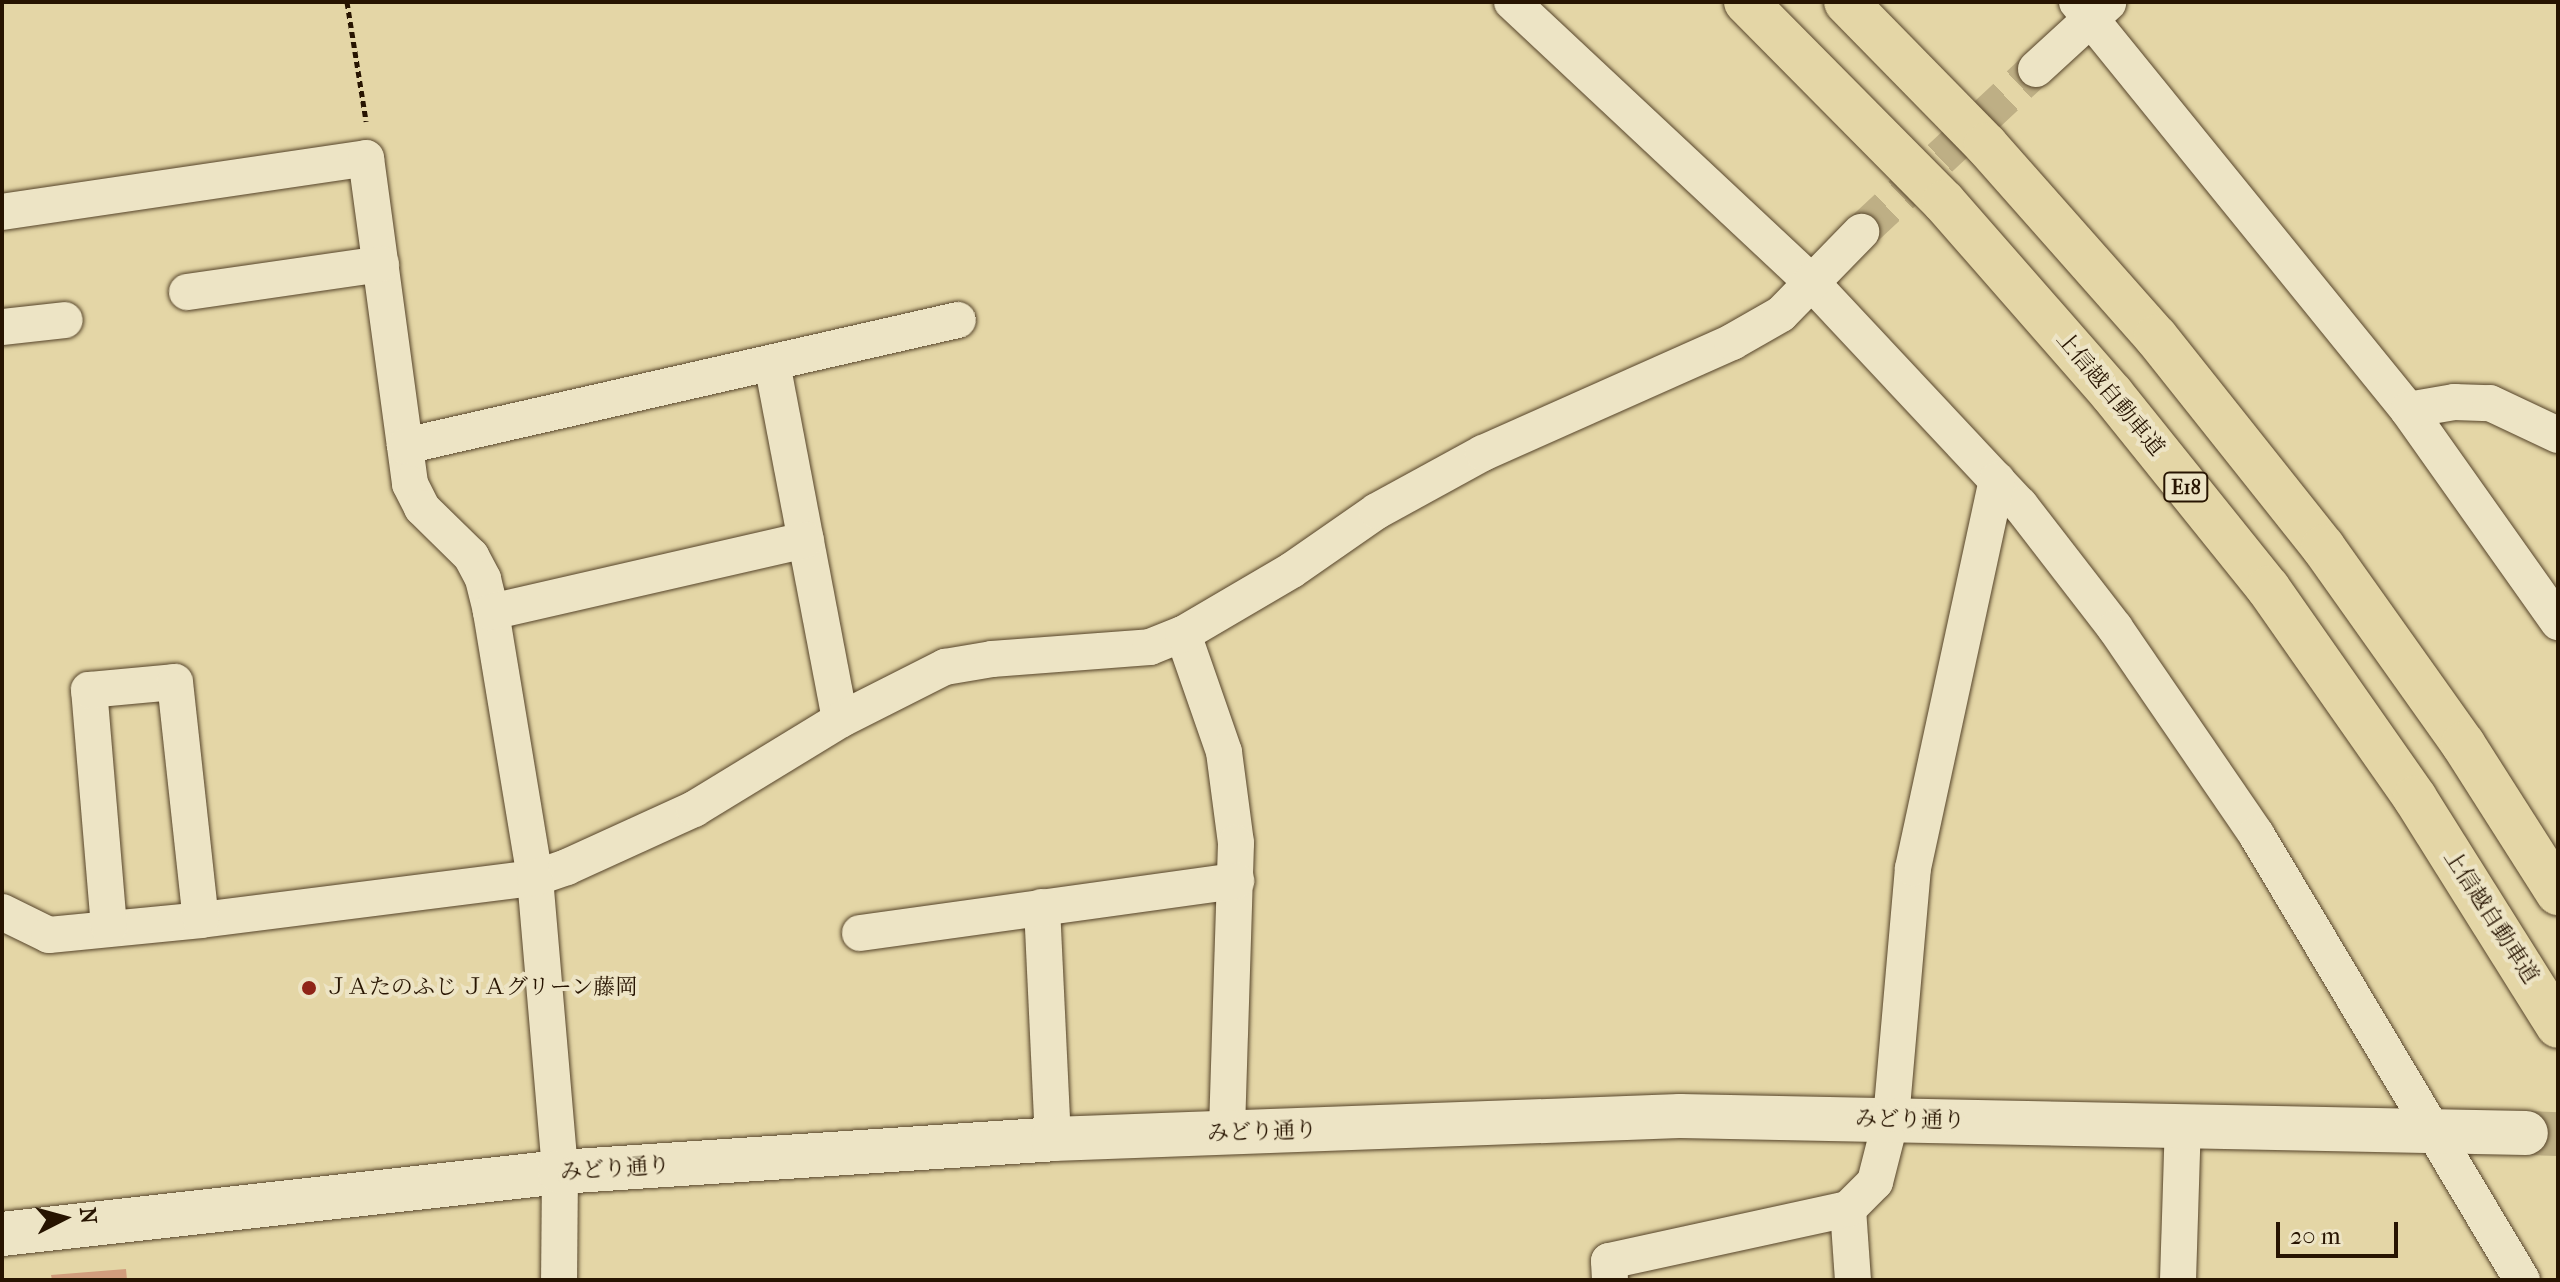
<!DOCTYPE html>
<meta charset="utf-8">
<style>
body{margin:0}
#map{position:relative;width:2560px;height:1282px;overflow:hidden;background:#e4d6a6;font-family:"IM FELL French Canon","Noto Serif JP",serif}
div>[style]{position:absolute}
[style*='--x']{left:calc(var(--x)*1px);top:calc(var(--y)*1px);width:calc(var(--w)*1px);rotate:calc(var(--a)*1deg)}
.building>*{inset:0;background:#d19d7d}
.street-tunnel>*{height:36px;margin-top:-18px;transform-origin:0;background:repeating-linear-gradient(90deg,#beaf85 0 36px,transparent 0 54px)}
.secondary-tunnel>*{height:44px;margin-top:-22px;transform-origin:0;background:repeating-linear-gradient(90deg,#beaf85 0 44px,transparent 0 66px)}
.path>*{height:5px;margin-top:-2.5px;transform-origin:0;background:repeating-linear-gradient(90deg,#271401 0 6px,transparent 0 10px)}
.roads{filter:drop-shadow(0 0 2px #56442a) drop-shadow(0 0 2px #56442a)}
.street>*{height:36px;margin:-18px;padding:0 18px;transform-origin:18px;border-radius:18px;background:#ede4c5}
.secondary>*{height:44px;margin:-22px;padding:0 22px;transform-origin:22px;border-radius:22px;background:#ede4c5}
.highway>*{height:44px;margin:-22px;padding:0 22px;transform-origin:22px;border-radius:22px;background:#e4d6a6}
.dots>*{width:22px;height:22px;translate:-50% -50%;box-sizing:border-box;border:4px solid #ede4c5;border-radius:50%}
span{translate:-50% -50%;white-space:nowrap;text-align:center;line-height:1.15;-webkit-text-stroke:8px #ede4c5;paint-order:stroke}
.shield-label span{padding:2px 6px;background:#ede4c5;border:2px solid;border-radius:6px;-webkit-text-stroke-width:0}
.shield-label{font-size:20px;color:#271401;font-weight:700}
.street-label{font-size:22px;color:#271401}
.poi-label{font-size:22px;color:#271401}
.left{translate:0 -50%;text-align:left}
.frame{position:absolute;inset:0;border:4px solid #271401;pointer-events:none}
.north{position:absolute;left:24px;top:1178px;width:80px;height:80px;-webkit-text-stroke:6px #ede4c5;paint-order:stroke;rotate:84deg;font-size:22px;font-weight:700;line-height:32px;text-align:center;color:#271401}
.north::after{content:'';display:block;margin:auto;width:28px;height:36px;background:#271401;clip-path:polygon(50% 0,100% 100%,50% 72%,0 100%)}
.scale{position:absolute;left:2276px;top:1222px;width:122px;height:36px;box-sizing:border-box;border:4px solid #271401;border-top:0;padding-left:10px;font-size:24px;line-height:28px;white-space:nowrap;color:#271401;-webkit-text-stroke:6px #ede4c5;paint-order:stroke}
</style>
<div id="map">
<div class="building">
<i style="clip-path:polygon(126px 1269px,127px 1280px,52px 1280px,51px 1275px)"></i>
</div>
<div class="street-tunnel">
<i style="--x:1861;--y:232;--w:239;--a:-43"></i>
</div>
<div class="secondary-tunnel">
<i style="--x:2526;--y:1133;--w:32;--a:2"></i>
</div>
<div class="path">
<i style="--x:347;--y:2;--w:121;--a:80.9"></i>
</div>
<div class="roads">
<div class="street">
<i style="--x:1512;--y:2;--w:410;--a:43.1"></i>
<i style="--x:1811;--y:282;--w:306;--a:46.9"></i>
<i style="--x:2020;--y:505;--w:155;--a:52.3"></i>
<i style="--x:2115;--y:628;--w:250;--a:55.6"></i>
<i style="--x:2256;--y:834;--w:519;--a:59.19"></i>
<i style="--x:2077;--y:2;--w:525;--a:50.95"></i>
<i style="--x:2408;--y:410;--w:260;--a:54.7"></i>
<i style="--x:2036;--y:69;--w:98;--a:-42.5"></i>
<i style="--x:2;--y:212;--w:368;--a:-8.4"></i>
<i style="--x:366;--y:158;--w:329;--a:82.3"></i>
<i style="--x:410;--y:484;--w:27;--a:63"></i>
<i style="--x:422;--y:508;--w:69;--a:44.4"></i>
<i style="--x:471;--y:556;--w:26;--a:62"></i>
<i style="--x:483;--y:579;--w:34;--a:76"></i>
<i style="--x:491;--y:612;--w:270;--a:80.6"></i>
<i style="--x:535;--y:878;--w:295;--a:85.1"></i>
<i style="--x:560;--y:1172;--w:108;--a:90.5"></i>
<i style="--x:187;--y:292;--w:196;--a:-8.2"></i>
<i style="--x:2;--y:327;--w:63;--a:-6.3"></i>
<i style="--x:772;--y:363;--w:363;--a:79.2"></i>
<i style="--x:2408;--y:410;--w:47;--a:-9.9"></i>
<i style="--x:2454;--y:402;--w:36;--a:2"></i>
<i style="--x:2490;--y:403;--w:75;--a:25.2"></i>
<i style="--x:405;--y:446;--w:567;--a:-12.84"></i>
<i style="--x:491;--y:612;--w:323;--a:-12.9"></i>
<i style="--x:1183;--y:634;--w:125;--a:70.8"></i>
<i style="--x:1224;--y:752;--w:92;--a:82.5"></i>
<i style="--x:1236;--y:843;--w:290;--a:91.8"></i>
<i style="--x:1042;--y:907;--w:232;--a:87.3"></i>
<i style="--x:2;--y:912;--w:52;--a:26.1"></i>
<i style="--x:49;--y:935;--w:153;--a:-5.6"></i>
<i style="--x:201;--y:920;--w:337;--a:-7.2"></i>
<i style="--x:535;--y:878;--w:34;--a:-19"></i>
<i style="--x:567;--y:867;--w:140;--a:-24.5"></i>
<i style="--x:694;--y:809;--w:171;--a:-31.4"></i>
<i style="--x:840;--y:720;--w:118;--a:-26.8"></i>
<i style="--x:945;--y:667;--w:48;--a:-9.7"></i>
<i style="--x:992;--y:659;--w:158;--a:-4.3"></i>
<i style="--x:1150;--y:647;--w:35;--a:-22"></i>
<i style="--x:1183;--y:634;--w:126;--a:-30.4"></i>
<i style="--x:1292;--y:570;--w:103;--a:-34.8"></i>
<i style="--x:1377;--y:511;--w:121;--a:-28.7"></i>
<i style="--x:1483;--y:453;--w:273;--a:-24"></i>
<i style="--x:1732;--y:342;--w:56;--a:-29.7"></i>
<i style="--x:1781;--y:314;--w:115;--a:-45.7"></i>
<i style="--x:109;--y:927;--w:238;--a:-94.8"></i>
<i style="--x:89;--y:690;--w:86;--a:-5.3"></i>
<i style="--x:175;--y:682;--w:239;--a:83.8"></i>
<i style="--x:860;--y:933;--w:380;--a:-7.9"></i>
<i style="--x:1848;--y:1209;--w:71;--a:86"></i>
<i style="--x:1610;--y:1280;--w:19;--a:-93"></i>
<i style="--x:1609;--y:1261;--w:245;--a:-12.3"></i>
<i style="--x:1848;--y:1209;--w:38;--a:-45"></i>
<i style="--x:1875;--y:1182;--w:65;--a:-75.7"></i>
<i style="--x:1891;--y:1119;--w:252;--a:-85"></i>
<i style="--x:1913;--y:868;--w:397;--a:-77.8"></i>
<i style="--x:2178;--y:1280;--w:156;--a:-88.2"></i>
</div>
<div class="secondary">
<i style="--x:2;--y:1234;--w:561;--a:-6.34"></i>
<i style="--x:560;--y:1172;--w:494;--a:-3.8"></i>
<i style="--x:1053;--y:1139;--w:627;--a:-2.1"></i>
<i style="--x:1680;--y:1116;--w:846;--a:1.15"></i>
</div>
<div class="highway">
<i style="--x:1746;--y:2;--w:281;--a:45.3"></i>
<i style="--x:1944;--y:202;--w:255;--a:48.8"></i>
<i style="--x:2112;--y:394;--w:249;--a:51.2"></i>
<i style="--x:2268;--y:588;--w:256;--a:55"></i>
<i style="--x:2415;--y:798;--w:269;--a:57.9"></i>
<i style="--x:1846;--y:2;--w:200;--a:45.6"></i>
<i style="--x:1986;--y:145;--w:256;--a:48.5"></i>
<i style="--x:2156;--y:337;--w:268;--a:51.5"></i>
<i style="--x:2323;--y:547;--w:242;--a:54.6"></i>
<i style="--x:2463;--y:744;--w:177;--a:57.5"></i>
</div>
</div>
<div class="dots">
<i style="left:309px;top:988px;background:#8f2418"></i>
</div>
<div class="shield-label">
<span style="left:2186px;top:487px">E18</span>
</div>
<div class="street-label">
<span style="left:2110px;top:394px;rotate:50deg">上信越自動車道</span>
<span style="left:2491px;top:917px;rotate:57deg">上信越自動車道</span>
<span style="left:1910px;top:1120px;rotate:1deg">みどり通り</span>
<span style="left:1262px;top:1132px;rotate:-2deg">みどり通り</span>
<span style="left:615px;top:1169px;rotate:-4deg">みどり通り</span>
</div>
<div class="poi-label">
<span class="left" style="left:325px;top:988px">ＪＡたのふじ ＪＡグリーン藤岡</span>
</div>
<div class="frame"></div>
<div class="north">N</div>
<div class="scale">20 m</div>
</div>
